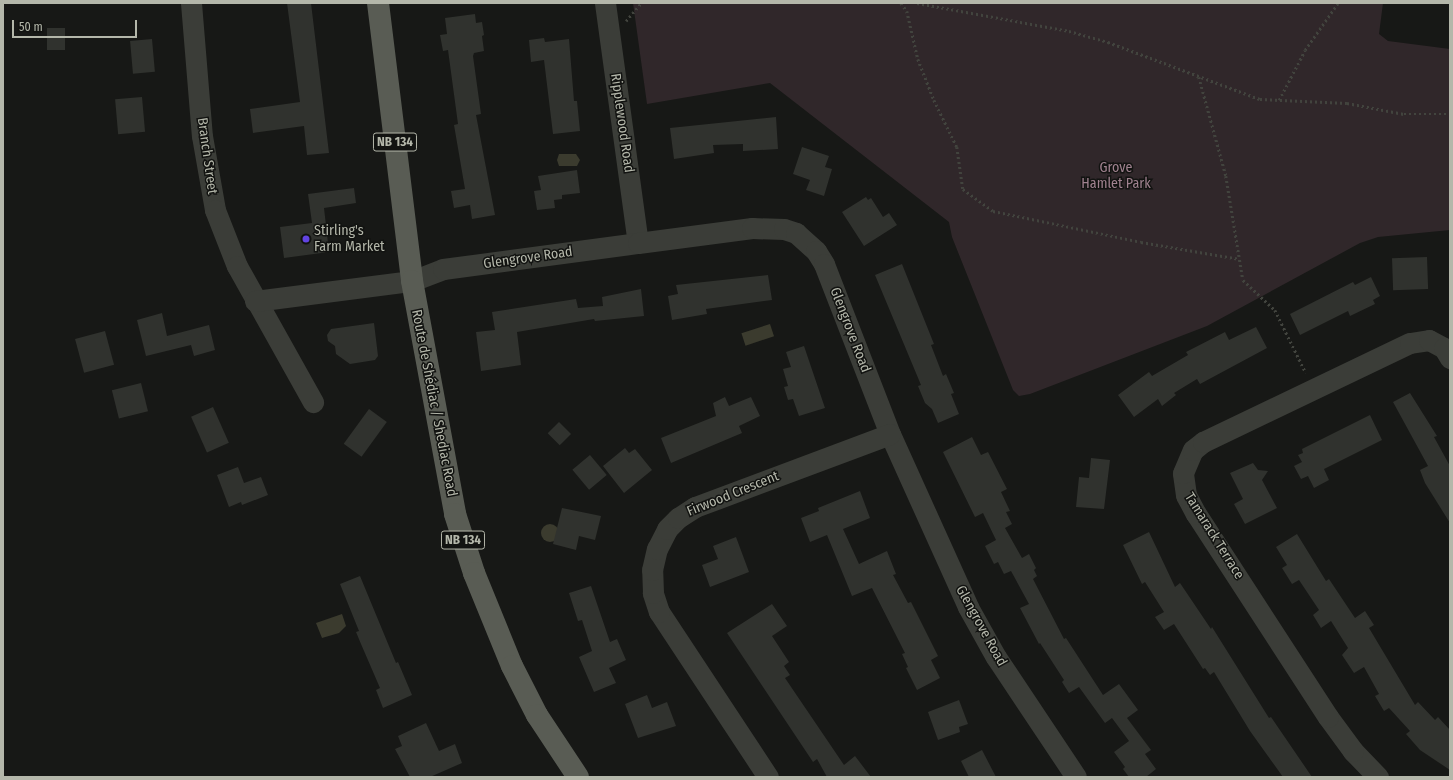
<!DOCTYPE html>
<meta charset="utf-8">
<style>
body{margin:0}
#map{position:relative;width:1453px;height:780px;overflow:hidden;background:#171816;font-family:"Fira Sans Condensed",sans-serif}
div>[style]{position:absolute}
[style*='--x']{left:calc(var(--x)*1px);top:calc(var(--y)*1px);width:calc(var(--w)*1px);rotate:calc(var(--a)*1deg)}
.green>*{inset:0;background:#30272a}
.water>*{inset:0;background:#3b3b2e;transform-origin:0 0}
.round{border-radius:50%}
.building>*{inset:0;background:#30322e;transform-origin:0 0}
.path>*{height:2.5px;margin-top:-1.25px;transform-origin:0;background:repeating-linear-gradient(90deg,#42443e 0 2px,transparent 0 5px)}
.minor>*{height:21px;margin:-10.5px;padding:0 10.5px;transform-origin:10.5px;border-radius:10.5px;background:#3b3d38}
.major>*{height:22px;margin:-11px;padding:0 11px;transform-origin:11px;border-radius:11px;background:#595c54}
.dots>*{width:11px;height:11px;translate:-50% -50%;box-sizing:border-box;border:2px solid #121311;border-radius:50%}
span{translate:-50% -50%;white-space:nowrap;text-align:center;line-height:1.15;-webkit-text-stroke:3px #121311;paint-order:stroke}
.shield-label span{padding:1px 3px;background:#121311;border:1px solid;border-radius:3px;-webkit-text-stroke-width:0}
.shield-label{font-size:13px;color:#b4b7aa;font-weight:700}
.street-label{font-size:14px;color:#b4b7aa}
.park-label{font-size:14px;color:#a0828f}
.poi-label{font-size:14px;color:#b4b7aa}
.left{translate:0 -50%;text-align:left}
.frame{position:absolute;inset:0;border:4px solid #b4b7aa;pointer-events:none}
.scale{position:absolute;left:12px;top:20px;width:125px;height:18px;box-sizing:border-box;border:2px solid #b4b7aa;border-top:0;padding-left:5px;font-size:12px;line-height:14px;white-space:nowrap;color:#b4b7aa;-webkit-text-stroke:3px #121311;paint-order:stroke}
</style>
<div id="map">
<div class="green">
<i style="clip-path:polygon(633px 3px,1383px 3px,1379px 34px,1388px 41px,1450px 49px,1450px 230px,1378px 237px,1360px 243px,1207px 326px,1030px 394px,1019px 396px,1013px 390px,952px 237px,949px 222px,770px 83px,647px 104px)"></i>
</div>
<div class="water">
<i style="clip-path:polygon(559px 154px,576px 154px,580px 160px,577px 166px,559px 166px,557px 160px)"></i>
<i style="left:770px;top:324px;width:13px;height:30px;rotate:72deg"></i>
<i class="round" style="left:541px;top:524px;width:18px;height:18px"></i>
<i style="clip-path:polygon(342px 614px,346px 626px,339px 633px,322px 638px,316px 623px)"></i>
</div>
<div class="building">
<i style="clip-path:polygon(287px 3px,311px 3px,329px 153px,307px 155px,304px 126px,253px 133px,250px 109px,300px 102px)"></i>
<i style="clip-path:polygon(475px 14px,476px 23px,482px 22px,484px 35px,482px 36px,484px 51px,474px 53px,473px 56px,481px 114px,476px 115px,495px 215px,472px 219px,470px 205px,454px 208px,451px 191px,465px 189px,454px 125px,458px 124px,448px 50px,443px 51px,440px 35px,447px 34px,445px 18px)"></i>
<i style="left:65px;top:28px;width:22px;height:18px;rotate:90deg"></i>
<i style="clip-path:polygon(544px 38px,545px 42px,569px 39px,574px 101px,577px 101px,580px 131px,553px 134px,544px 60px,531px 62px,529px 40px)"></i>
<i style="left:152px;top:39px;width:33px;height:22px;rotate:85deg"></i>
<i style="left:142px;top:97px;width:35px;height:27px;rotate:85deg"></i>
<i style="clip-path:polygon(776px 117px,778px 149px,743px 151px,743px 144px,713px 145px,714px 153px,674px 159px,670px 128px)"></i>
<i style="clip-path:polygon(802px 147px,829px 156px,825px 167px,832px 169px,824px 196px,806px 190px,810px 180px,793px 174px)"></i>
<i style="clip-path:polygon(577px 170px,580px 193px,562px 195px,562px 199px,554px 200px,555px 208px,537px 210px,534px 191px,541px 190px,538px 176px)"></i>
<i style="clip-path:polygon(354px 188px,356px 203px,324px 208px,329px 252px,284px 258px,280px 227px,312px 223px,308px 194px)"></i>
<i style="clip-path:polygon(866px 197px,868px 200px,871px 198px,883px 217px,889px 213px,897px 225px,864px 246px,842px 212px)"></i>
<i style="left:1427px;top:257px;width:32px;height:35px;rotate:88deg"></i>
<i style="clip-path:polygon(902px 264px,934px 344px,931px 345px,943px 376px,946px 374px,954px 393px,951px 394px,959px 414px,938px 423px,932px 409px,925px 403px,918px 386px,921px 385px,875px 275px)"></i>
<i style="clip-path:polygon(768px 275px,772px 300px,706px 309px,707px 314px,672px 320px,668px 296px,678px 294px,676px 285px)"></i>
<i style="clip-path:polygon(1371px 277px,1380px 296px,1373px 300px,1375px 304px,1350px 316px,1348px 311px,1300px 335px,1290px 314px,1353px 282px,1355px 285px)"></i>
<i style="clip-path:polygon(641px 289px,644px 316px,595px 321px,594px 319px,517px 332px,521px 365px,481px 371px,476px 332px,495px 330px,492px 312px,576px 299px,578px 308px,603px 306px,602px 297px)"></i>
<i style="clip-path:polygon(162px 313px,167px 336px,209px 325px,215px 350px,194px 356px,191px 345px,146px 356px,137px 320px)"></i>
<i style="clip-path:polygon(374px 323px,378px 356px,375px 360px,350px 364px,336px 354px,335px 346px,328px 341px,327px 335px,331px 329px)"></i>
<i style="clip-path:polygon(1256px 327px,1267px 348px,1200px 384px,1197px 379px,1174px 393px,1176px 395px,1162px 406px,1158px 399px,1134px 417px,1118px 395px,1149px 372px,1152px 376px,1188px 355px,1186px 352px,1225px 332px,1229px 340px)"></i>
<i style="left:105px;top:331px;width:35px;height:31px;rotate:75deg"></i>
<i style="clip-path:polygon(804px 346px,825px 408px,799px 416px,793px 399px,788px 400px,784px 387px,788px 386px,783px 369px,791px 367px,786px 352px)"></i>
<i style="left:141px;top:383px;width:29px;height:30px;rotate:76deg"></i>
<i style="clip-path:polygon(1410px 393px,1437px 436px,1434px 437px,1450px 466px,1450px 523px,1425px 483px,1420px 470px,1428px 466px,1393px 402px)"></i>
<i style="clip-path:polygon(725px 397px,729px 406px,751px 397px,760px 416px,739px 426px,742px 433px,671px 463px,661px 438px,716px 416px,713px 403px)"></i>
<i style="left:213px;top:407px;width:39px;height:24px;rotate:66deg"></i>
<i style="left:369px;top:409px;width:22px;height:43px;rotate:36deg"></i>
<i style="clip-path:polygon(1370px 415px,1382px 440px,1324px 469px,1329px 480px,1314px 488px,1308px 476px,1301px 479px,1294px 466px,1302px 462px,1298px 455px,1303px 453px,1302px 449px)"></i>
<i style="left:559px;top:422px;width:17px;height:16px;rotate:45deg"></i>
<i style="clip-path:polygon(972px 437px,981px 455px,988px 452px,1007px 489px,1001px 492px,1010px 511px,1006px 512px,1012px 524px,1005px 528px,1022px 558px,1029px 554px,1036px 568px,1034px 570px,1037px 576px,1033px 579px,1064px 639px,1066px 638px,1103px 695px,1119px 684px,1138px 710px,1127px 718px,1151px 750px,1145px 754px,1156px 769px,1146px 777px,1129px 777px,1123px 769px,1125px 767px,1114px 752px,1129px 741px,1112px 718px,1105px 723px,1079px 687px,1069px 693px,1062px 682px,1064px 680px,1040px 643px,1039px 644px,1020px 608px,1029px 604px,1011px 571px,1004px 574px,998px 562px,994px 564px,985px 546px,996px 540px,983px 513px,975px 517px,943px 452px)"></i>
<i style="clip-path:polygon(625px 448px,629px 453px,635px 449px,652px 470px,624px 493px,603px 466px)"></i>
<i style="left:590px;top:455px;width:26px;height:23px;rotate:50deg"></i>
<i style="clip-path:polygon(1091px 458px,1110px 460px,1104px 509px,1076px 507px,1079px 477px,1089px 478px)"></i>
<i style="clip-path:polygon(1253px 463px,1258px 470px,1268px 471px,1262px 480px,1277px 508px,1245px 524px,1234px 504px,1243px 499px,1230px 473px)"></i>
<i style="clip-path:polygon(238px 467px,244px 483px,261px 477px,268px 495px,242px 505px,241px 502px,229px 507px,217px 475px)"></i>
<i style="clip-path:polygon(860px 491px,870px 518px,843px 529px,859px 564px,887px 551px,896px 574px,893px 575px,908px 603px,911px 602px,938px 656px,931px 660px,940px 678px,917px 690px,906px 668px,908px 667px,902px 654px,905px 653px,872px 588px,852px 596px,827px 535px,810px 542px,801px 518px,819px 511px,818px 508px)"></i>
<i style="clip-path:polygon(562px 508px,601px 516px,595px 540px,579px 536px,576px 550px,553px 544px)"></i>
<i style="clip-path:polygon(1149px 532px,1175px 587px,1180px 583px,1211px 629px,1212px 627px,1269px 718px,1271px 717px,1312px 777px,1283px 777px,1250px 731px,1214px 672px,1210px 675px,1205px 668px,1203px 669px,1174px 624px,1164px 630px,1155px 617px,1164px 612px,1145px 582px,1142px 584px,1123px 545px)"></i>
<i style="clip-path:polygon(1297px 534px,1326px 581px,1329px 579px,1355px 618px,1365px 611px,1374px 625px,1369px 628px,1415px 705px,1418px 702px,1435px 720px,1438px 717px,1450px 730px,1450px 770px,1420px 750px,1406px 734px,1410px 731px,1389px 708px,1384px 711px,1375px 696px,1379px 694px,1364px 667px,1354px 673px,1342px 655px,1348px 648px,1331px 621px,1321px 628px,1313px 615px,1319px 610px,1299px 580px,1292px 584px,1282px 568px,1287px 565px,1276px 547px)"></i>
<i style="clip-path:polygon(736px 537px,749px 572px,710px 587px,702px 565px,718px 559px,713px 546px)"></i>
<i style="clip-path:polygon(360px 576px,396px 663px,398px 662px,412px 695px,383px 708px,376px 690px,380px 688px,361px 644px,356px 632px,359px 631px,340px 584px)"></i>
<i style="clip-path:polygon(591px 586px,610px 642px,617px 639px,626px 660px,609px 668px,616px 683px,594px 692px,579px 657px,592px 651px,582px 620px,578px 621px,569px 593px)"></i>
<i style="clip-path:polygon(772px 604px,787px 626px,772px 636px,789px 662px,784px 666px,790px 675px,785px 678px,844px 765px,855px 756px,871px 777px,827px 777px,817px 759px,813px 762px,727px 633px)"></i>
<i style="clip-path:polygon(647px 695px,652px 708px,667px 702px,676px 726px,638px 738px,625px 704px)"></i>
<i style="clip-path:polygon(959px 700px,968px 724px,959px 727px,960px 732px,938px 740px,928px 712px)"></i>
<i style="clip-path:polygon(426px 723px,439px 751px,455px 744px,462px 763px,430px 777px,410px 777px,395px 749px,402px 746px,398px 736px)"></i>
<i style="clip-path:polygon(982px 750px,996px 777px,969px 777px,961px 761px)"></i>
</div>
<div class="path">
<i style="--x:901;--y:3;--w:10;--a:53"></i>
<i style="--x:907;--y:11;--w:49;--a:77.1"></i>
<i style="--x:918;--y:59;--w:44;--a:68.7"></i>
<i style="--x:934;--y:100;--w:52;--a:63.9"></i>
<i style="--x:957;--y:147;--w:42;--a:81.9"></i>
<i style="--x:963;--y:189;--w:37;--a:36"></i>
<i style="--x:993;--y:211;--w:151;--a:11.8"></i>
<i style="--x:1141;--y:242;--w:99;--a:9.8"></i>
<i style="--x:917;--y:3;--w:155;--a:10.4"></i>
<i style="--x:1069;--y:31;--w:41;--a:15.8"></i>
<i style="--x:1108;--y:42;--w:162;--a:20.6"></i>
<i style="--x:1260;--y:99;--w:87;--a:2.6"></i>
<i style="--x:1347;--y:103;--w:58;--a:10.9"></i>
<i style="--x:1404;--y:114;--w:46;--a:0"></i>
<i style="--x:626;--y:21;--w:23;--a:-50"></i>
<i style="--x:1199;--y:77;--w:103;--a:74.7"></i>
<i style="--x:1226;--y:176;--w:105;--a:80.7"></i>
<i style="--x:1243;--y:280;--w:44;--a:43.2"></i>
<i style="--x:1275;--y:310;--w:70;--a:63.8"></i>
<i style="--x:1279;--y:100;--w:56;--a:-62.5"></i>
<i style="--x:1305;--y:50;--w:57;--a:-54.9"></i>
</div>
<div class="minor">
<i style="--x:191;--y:3;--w:133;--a:85.3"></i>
<i style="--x:202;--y:136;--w:75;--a:80"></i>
<i style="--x:215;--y:210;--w:60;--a:68.6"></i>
<i style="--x:237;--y:266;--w:156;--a:60.8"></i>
<i style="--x:605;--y:3;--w:242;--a:82.2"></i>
<i style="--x:255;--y:301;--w:158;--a:-7.3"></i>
<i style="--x:412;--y:281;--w:33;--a:-21"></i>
<i style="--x:443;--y:269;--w:197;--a:-7.6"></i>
<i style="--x:638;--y:243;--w:115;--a:-7.5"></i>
<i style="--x:752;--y:228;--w:32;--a:2"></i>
<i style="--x:784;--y:229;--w:13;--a:18"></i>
<i style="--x:796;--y:233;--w:27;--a:42"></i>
<i style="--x:816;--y:251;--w:15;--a:58"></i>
<i style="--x:824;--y:264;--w:182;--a:68.8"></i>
<i style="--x:890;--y:434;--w:190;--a:65.7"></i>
<i style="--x:968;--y:607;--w:57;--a:60.8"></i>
<i style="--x:996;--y:657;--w:144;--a:56.3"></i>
<i style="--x:768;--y:777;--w:198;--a:-123.4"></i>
<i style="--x:659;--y:612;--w:20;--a:-108"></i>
<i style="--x:653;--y:593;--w:23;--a:-92"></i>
<i style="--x:652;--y:570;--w:22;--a:-77"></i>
<i style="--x:657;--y:549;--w:22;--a:-63"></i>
<i style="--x:667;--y:529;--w:16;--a:-45"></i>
<i style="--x:678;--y:518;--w:20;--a:-33"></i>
<i style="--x:695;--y:507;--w:208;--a:-20.5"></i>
<i style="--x:1378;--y:777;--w:36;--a:-134"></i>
<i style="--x:1353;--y:751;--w:42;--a:-126.3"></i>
<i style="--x:1328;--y:717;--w:242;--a:-123"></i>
<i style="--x:1196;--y:514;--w:21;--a:-118"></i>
<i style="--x:1186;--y:495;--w:22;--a:-98"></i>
<i style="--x:1183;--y:473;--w:25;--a:-67"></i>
<i style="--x:1193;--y:450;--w:13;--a:-39"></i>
<i style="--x:1203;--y:442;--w:229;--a:-25.6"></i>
<i style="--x:1410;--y:343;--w:19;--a:-9"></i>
<i style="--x:1429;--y:340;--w:17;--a:28"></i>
<i style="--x:1444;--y:348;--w:12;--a:59"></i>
</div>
<div class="major">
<i style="--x:378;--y:3;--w:280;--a:83"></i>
<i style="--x:412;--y:281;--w:237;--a:79.5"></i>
<i style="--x:455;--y:514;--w:62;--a:72.1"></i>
<i style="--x:474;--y:573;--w:100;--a:67.8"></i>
<i style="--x:512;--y:666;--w:55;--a:63"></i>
<i style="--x:537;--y:715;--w:74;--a:56.5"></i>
</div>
<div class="dots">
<i style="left:306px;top:239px;background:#6244e3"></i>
</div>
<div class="shield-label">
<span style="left:395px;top:142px">NB 134</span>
<span style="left:463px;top:540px">NB 134</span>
</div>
<div class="street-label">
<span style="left:622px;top:123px;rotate:82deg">Ripplewood Road</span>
<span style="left:207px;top:156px;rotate:82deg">Branch Street</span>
<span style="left:528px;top:258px;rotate:-8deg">Glengrove Road</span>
<span style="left:850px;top:330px;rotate:69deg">Glengrove Road</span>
<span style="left:434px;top:403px;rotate:79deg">Route de Shédiac / Shediac Road</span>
<span style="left:733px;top:494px;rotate:-22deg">Firwood Crescent</span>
<span style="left:1214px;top:536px;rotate:58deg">Tamarack Terrace</span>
<span style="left:981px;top:626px;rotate:61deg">Glengrove Road</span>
</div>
<div class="park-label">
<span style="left:1116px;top:176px">Grove<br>Hamlet Park</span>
</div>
<div class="poi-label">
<span class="left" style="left:314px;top:239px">Stirling's<br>Farm Market</span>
</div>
<div class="frame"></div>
<div class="scale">50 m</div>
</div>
